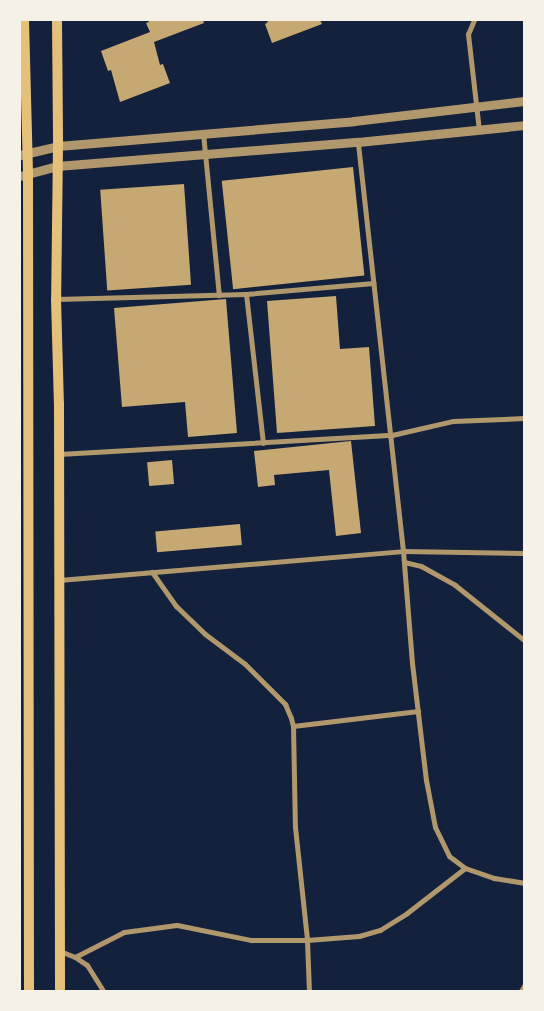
<!DOCTYPE html>
<style>
body{margin:0}
#map{position:relative;width:544px;height:1011px;overflow:hidden;background:#14213d;font-family:"Space Grotesk",sans-serif}
div>[style]{position:absolute}
[style*='--x']{left:calc(var(--x)*1px);top:calc(var(--y)*1px);width:calc(var(--w)*1px);rotate:calc(var(--a)*1deg)}
.building>*{inset:0;background:#c6a872;transform-origin:0 0}
.minor>*{height:5px;margin:-2.5px;padding:0 2.5px;transform-origin:2.5px;border-radius:2.5px;background:#b1986c}
.tertiary>*{height:9px;margin:-4.5px;padding:0 4.5px;transform-origin:4.5px;border-radius:4.5px;background:#b1986c}
.secondary>*{height:10px;margin:-5px;padding:0 5px;transform-origin:5px;border-radius:5px;background:#e5c07b}
span{translate:-50% -50%;white-space:nowrap;text-align:center;line-height:1.15;-webkit-text-stroke:4.5px #f6f1e7;paint-order:stroke}
.frame{position:absolute;inset:0;border:21px solid #f6f1e7;pointer-events:none}
</style>
<div id="map">
<div class="building">
<i style="clip-path:polygon(148px 20px,203px 20px,204px 23px,154px 42px,160px 65px,163px 64px,170px 83px,120px 102px,111px 70px,108px 71px,101px 51px,150px 32px,146px 23px,149px 22px)"></i>
<i style="clip-path:polygon(267px 20px,320px 20px,322px 24px,272px 43px,265px 24px,268px 22px)"></i>
<i style="left:353px;top:167px;width:109px;height:132px;rotate:84deg"></i>
<i style="left:184px;top:184px;width:101px;height:84px;rotate:86deg"></i>
<i style="clip-path:polygon(336px 296px,340px 349px,369px 347px,375px 426px,277px 433px,267px 301px)"></i>
<i style="clip-path:polygon(226px 299px,237px 433px,188px 437px,185px 402px,122px 407px,114px 308px)"></i>
<i style="clip-path:polygon(351px 441px,361px 533px,336px 536px,329px 470px,274px 475px,275px 485px,258px 487px,254px 451px)"></i>
<i style="left:172px;top:460px;width:24px;height:25px;rotate:85deg"></i>
<i style="left:240px;top:524px;width:21px;height:85px;rotate:85deg"></i>
</div>
<div class="minor">
<i style="--x:474;--y:20;--w:15;--a:113"></i>
<i style="--x:468;--y:34;--w:97;--a:83.5"></i>
<i style="--x:203;--y:133;--w:163;--a:84.4"></i>
<i style="--x:246;--y:294;--w:150;--a:83.5"></i>
<i style="--x:56;--y:299;--w:190;--a:-1.5"></i>
<i style="--x:246;--y:294;--w:128;--a:-4.9"></i>
<i style="--x:59;--y:454;--w:334;--a:-3.3"></i>
<i style="--x:392;--y:435;--w:63;--a:-12.9"></i>
<i style="--x:453;--y:421;--w:71;--a:-2.4"></i>
<i style="--x:524;--y:553;--w:121;--a:-179.1"></i>
<i style="--x:403;--y:551;--w:112;--a:85.4"></i>
<i style="--x:412;--y:663;--w:118;--a:83.2"></i>
<i style="--x:426;--y:780;--w:48;--a:79.2"></i>
<i style="--x:435;--y:827;--w:32;--a:64"></i>
<i style="--x:449;--y:856;--w:20;--a:37"></i>
<i style="--x:465;--y:868;--w:31;--a:19"></i>
<i style="--x:494;--y:878;--w:30;--a:9"></i>
<i style="--x:404;--y:562;--w:17;--a:13"></i>
<i style="--x:421;--y:566;--w:39;--a:29"></i>
<i style="--x:455;--y:585;--w:88;--a:38.6"></i>
<i style="--x:152;--y:572;--w:42;--a:54.8"></i>
<i style="--x:176;--y:606;--w:40;--a:44"></i>
<i style="--x:205;--y:634;--w:50;--a:36.9"></i>
<i style="--x:245;--y:664;--w:57;--a:45"></i>
<i style="--x:285;--y:704;--w:15;--a:67"></i>
<i style="--x:291;--y:718;--w:8;--a:76"></i>
<i style="--x:293;--y:726;--w:101;--a:88.9"></i>
<i style="--x:295;--y:827;--w:114;--a:83.9"></i>
<i style="--x:307;--y:940;--w:51;--a:87.8"></i>
<i style="--x:59;--y:580;--w:345;--a:-4.8"></i>
<i style="--x:403;--y:551;--w:411;--a:-96.3"></i>
<i style="--x:293;--y:726;--w:126;--a:-6.8"></i>
<i style="--x:60;--y:951;--w:16;--a:22"></i>
<i style="--x:75;--y:957;--w:14;--a:34"></i>
<i style="--x:87;--y:965;--w:31;--a:58"></i>
<i style="--x:75;--y:957;--w:55;--a:-27"></i>
<i style="--x:124;--y:932;--w:53;--a:-7.5"></i>
<i style="--x:177;--y:925;--w:76;--a:11.5"></i>
<i style="--x:251;--y:940;--w:56;--a:0"></i>
<i style="--x:307;--y:940;--w:52;--a:-4.4"></i>
<i style="--x:359;--y:936;--w:22;--a:-16"></i>
<i style="--x:380;--y:930;--w:32;--a:-32"></i>
<i style="--x:407;--y:913;--w:73;--a:-37.8"></i>
<i style="--x:521;--y:991;--w:6;--a:-59"></i>
</div>
<div class="tertiary">
<i style="--x:20;--y:155;--w:39;--a:-13"></i>
<i style="--x:58;--y:146;--w:297;--a:-4.8"></i>
<i style="--x:354;--y:121;--w:171;--a:-6.7"></i>
<i style="--x:20;--y:176;--w:38;--a:-15"></i>
<i style="--x:57;--y:166;--w:302;--a:-4.6"></i>
<i style="--x:358;--y:142;--w:167;--a:-5.8"></i>
</div>
<div class="secondary">
<i style="--x:24;--y:20;--w:154;--a:88.5"></i>
<i style="--x:28;--y:174;--w:817;--a:89.93"></i>
<i style="--x:57;--y:20;--w:126;--a:89.5"></i>
<i style="--x:58;--y:146;--w:153;--a:90.7"></i>
<i style="--x:56;--y:299;--w:105;--a:88.4"></i>
<i style="--x:59;--y:404;--w:587;--a:89.9"></i>
</div>
<div class="frame"></div>
</div>
